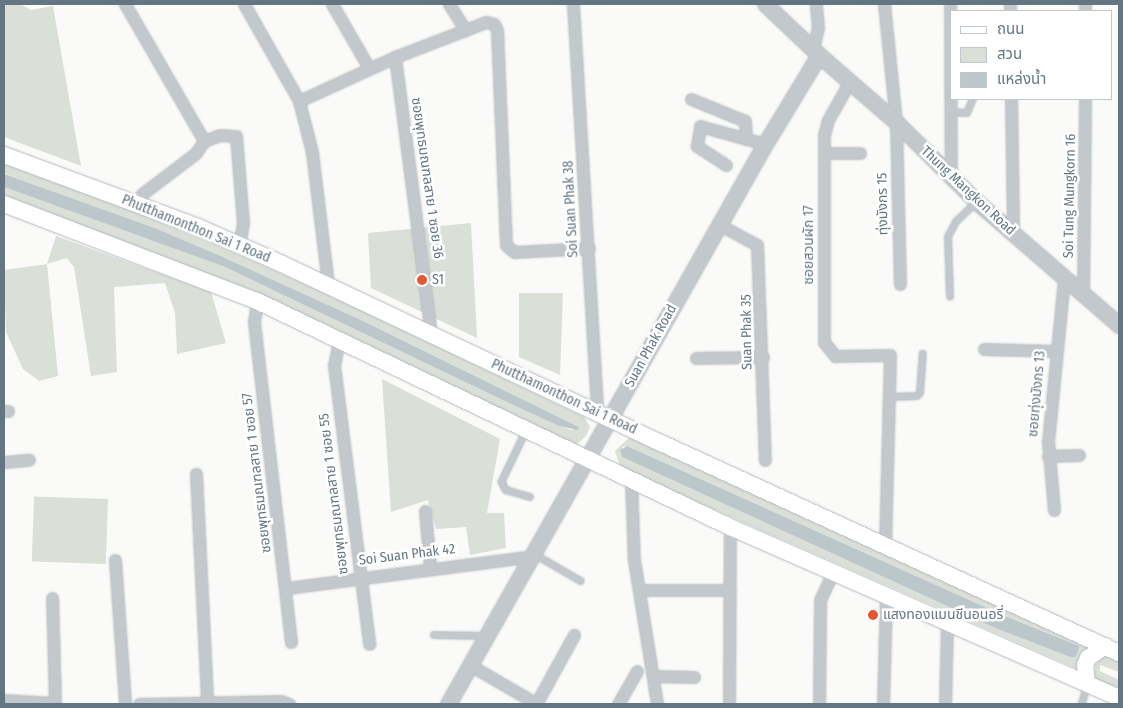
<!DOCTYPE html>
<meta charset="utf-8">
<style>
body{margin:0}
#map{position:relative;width:1123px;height:708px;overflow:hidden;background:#fafaf8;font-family:"Fira Sans Condensed","Noto Sans Thai",sans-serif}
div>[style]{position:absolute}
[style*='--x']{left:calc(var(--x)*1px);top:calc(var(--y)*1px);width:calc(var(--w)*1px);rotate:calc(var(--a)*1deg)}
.green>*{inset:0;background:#dadfd7;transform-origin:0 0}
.water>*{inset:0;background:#bbc7cb}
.roads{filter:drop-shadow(0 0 1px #b3babf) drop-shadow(0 0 1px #b3babf)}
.service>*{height:5.5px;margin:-2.75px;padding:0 2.75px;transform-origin:2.75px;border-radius:2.75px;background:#c3c8cc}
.minor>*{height:11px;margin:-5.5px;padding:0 5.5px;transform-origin:5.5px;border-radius:5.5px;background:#c3c8cc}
.tertiary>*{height:15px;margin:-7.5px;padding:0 7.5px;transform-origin:7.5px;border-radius:7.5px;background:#c3c8cc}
.secondary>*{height:16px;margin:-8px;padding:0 8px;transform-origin:8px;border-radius:8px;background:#fff}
.dots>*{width:14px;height:14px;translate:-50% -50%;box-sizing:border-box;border:2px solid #fff;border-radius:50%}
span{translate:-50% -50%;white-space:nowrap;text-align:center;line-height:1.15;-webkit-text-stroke:5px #fff;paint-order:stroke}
.street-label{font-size:14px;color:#657683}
.poi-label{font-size:14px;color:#657683}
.left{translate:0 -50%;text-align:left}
.frame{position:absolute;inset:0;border:5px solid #657683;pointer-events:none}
.legend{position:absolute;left:950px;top:10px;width:162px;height:90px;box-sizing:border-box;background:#fff;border:1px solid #c1c8cd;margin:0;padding:6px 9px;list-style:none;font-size:15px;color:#657683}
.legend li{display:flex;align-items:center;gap:10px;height:25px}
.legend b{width:25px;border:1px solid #c1c8cd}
</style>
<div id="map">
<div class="green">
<i style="clip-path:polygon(4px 4px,20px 4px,31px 10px,53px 6px,81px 166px,4px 137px)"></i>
<i style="clip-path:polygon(4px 164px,158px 219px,343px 301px,584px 417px,590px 427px,586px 436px,576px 445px,235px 284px,4px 198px,4px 187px,225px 267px,513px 405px,559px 426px,572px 430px,579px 427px,359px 319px,223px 257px,155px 228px,4px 174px)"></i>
<i style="clip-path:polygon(471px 223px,477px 338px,371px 288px,368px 233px)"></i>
<i style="clip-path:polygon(56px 236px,211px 292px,226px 343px,177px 354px,175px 313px,165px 283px,114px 287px,117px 372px,91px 376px,74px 267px,67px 258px,47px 264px,58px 376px,39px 381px,23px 369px,6px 332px,4px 270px,47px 264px)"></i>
<i style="clip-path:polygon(519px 293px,563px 293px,560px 375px,519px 357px)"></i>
<i style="clip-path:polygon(382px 379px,500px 439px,487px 513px,504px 513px,506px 548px,470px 555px,466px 527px,436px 529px,428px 500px,391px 512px)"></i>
<i style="clip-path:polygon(evenodd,630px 437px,1092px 645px,1080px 670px,621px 469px,615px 451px,630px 437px,627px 446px,1005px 616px,1079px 646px,1070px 657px,995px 628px,622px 457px,622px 447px,627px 446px)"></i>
<i style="left:108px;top:499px;width:65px;height:74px;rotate:92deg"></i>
<i style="clip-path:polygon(1104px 656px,1119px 662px,1119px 672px,1100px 665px,1100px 671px,1119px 680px,1119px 689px,1094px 678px,1095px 665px)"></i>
</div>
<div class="water">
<i style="clip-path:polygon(4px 174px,155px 228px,223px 257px,359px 319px,579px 427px,578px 430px,559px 426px,513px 405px,225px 267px,4px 187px)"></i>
<i style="clip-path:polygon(627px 446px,1005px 616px,1079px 646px,1078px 651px,1075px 657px,1070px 657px,995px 628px,622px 457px,620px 450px)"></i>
</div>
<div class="roads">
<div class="service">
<i style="--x:950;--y:112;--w:17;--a:3"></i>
<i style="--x:967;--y:113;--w:15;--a:-67"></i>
<i style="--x:950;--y:297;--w:60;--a:-91.9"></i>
<i style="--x:948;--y:237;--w:17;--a:-62"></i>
<i style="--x:956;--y:222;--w:28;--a:-44"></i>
<i style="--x:889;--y:397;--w:28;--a:-2"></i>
<i style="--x:917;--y:396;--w:4;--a:-45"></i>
<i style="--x:920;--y:393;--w:39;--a:-86"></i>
<i style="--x:526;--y:432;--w:55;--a:115.6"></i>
<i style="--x:502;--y:482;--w:9;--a:63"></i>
<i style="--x:506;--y:490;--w:25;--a:16"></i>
<i style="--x:534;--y:554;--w:54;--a:29.9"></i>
<i style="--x:434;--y:635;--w:50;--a:1.1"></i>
<i style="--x:1082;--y:704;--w:20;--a:-75"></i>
</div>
<div class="minor">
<i style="--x:125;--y:4;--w:158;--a:60"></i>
<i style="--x:204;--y:141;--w:14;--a:124"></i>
<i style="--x:196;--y:153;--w:68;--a:142.8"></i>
<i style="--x:142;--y:194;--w:11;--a:117"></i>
<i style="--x:244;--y:4;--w:112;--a:60.4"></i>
<i style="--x:299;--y:101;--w:53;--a:75.7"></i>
<i style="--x:312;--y:152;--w:134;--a:83.1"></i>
<i style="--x:332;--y:4;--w:74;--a:60"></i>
<i style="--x:449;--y:4;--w:31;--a:58"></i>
<i style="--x:573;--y:4;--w:409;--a:86.6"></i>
<i style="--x:884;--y:4;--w:119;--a:84.2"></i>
<i style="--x:896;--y:122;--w:162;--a:88.6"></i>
<i style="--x:950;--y:4;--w:172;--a:89.7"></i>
<i style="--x:1010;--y:4;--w:7;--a:90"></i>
<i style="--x:1085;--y:11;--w:7;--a:-90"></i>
<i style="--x:813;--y:49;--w:22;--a:-77"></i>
<i style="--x:818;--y:28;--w:24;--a:-95"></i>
<i style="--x:395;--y:57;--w:278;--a:82.6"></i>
<i style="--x:850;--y:81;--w:45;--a:119.4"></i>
<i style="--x:828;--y:120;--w:16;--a:105"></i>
<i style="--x:824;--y:135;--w:207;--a:90"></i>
<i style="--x:824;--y:342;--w:18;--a:52"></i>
<i style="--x:835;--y:356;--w:55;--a:-1"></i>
<i style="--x:890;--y:355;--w:191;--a:91.5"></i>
<i style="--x:691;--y:99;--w:58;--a:22.2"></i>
<i style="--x:745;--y:121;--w:18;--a:87"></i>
<i style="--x:1011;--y:99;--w:133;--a:89.1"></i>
<i style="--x:299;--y:101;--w:106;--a:-24.6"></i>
<i style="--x:395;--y:57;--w:97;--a:-21"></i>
<i style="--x:486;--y:22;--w:8;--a:14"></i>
<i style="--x:494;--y:24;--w:7;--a:63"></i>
<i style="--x:497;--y:30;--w:215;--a:87.6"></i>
<i style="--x:506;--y:245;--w:11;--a:41"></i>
<i style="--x:514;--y:252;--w:75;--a:-3.1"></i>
<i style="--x:204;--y:141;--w:17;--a:-21"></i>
<i style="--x:220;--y:135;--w:16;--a:4"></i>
<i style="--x:236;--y:136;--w:87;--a:85.4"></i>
<i style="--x:243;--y:223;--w:22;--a:100"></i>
<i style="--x:824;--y:153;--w:36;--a:0"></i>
<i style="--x:726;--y:165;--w:35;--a:-147"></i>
<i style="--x:697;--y:146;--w:20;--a:-81"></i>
<i style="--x:700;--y:126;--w:67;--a:15.5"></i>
<i style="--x:720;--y:225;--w:42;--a:28.4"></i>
<i style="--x:757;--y:245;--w:215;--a:87.9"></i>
<i style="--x:1083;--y:295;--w:196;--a:-89.4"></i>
<i style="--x:257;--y:301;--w:21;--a:98"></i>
<i style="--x:254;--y:322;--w:322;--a:83.4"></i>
<i style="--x:339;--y:340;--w:25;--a:101"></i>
<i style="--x:334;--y:365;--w:281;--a:82.8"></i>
<i style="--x:984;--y:349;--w:72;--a:1.6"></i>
<i style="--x:696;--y:358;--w:67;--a:-0.9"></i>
<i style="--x:4;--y:411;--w:4;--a:0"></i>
<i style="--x:1048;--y:456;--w:31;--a:-2"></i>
<i style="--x:4;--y:462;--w:25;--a:-5"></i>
<i style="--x:196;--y:474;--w:227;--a:87.2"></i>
<i style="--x:631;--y:480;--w:80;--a:87.9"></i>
<i style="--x:634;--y:560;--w:146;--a:80.9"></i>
<i style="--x:1054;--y:510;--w:68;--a:-95"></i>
<i style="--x:1048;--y:442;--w:163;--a:-84.4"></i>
<i style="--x:425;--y:511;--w:56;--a:84.9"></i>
<i style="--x:115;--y:560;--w:144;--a:86"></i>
<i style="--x:287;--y:588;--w:247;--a:-7.4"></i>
<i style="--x:639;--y:590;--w:91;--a:0"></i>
<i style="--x:470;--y:665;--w:78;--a:30.2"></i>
<i style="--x:653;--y:676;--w:41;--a:1.4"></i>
<i style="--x:4;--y:700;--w:51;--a:3.4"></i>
<i style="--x:55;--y:703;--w:105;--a:-91.6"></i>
<i style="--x:139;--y:704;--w:142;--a:-1.2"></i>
<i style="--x:281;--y:701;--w:9;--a:21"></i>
<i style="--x:536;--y:704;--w:79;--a:-61.2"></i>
<i style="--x:618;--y:704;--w:38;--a:-60"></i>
<i style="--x:729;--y:704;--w:177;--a:-89.7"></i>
<i style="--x:819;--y:704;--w:104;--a:-89.4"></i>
<i style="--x:820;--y:600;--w:31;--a:-65"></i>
<i style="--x:883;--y:704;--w:108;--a:-88.4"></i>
<i style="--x:945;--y:704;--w:80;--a:-88.6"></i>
</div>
<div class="tertiary">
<i style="--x:819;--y:55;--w:102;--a:41"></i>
<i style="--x:896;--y:122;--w:114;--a:44.6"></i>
<i style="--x:977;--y:202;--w:188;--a:40.9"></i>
<i style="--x:448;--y:704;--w:643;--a:-60.49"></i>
<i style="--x:765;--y:144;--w:104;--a:-58.8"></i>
<i style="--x:819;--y:55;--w:74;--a:-136.6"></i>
</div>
<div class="secondary">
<i style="--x:4;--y:155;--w:205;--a:20.3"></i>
<i style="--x:196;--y:226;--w:94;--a:23.8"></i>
<i style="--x:282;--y:264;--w:419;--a:25.3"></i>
<i style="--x:661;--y:443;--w:504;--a:24.63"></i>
<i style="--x:4;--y:204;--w:271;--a:21"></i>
<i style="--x:257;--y:301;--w:524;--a:25.54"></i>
<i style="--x:730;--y:527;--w:425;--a:23.7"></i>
<i style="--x:1087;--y:683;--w:18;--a:-96"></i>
<i style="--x:1085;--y:665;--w:8;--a:-67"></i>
<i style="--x:1088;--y:658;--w:21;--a:-35"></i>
</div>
</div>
<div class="dots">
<i style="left:422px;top:280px;background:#e4572e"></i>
<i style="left:873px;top:615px;background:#e4572e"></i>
</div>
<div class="street-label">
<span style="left:427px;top:178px;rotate:82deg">ซอยพุทธมณฑลสาย 1 ซอย 36</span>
<span style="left:968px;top:191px;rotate:43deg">Thung Mangkon Road</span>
<span style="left:1070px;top:196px;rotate:-89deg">Soi Tung Mungkorn 16</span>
<span style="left:883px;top:204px;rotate:-91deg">ทุ่งมังกร 15</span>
<span style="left:571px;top:209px;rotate:-93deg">Soi Suan Phak 38</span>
<span style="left:196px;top:229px;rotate:22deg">Phutthamonthon Sai 1 Road</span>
<span style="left:809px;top:245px;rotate:-90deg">ซอยสวนผัก 17</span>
<span style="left:747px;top:332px;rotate:-91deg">Suan Phak 35</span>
<span style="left:651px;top:346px;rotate:-61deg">Suan Phak Road</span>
<span style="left:1037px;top:394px;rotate:-85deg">ซอยทุ่งมังกร 13</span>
<span style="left:564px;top:397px;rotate:25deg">Phutthamonthon Sai 1 Road</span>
<span style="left:257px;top:473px;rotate:-97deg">ซอยพุทธมณฑลสาย 1 ซอย 57</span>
<span style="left:334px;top:494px;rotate:-97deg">ซอยพุทธมณฑลสาย 1 ซอย 55</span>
<span style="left:407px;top:555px;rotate:-7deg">Soi Suan Phak 42</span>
</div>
<div class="poi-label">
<span class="left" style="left:432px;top:280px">S1</span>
<span class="left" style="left:883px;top:615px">แสงทองแมนชีนอนอรี่</span>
</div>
<div class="frame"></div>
<ul class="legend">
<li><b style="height:6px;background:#fff"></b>ถนน</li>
<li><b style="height:14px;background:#dadfd7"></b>สวน</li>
<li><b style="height:14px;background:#bbc7cb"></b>แหล่งน้ำ</li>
</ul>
</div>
